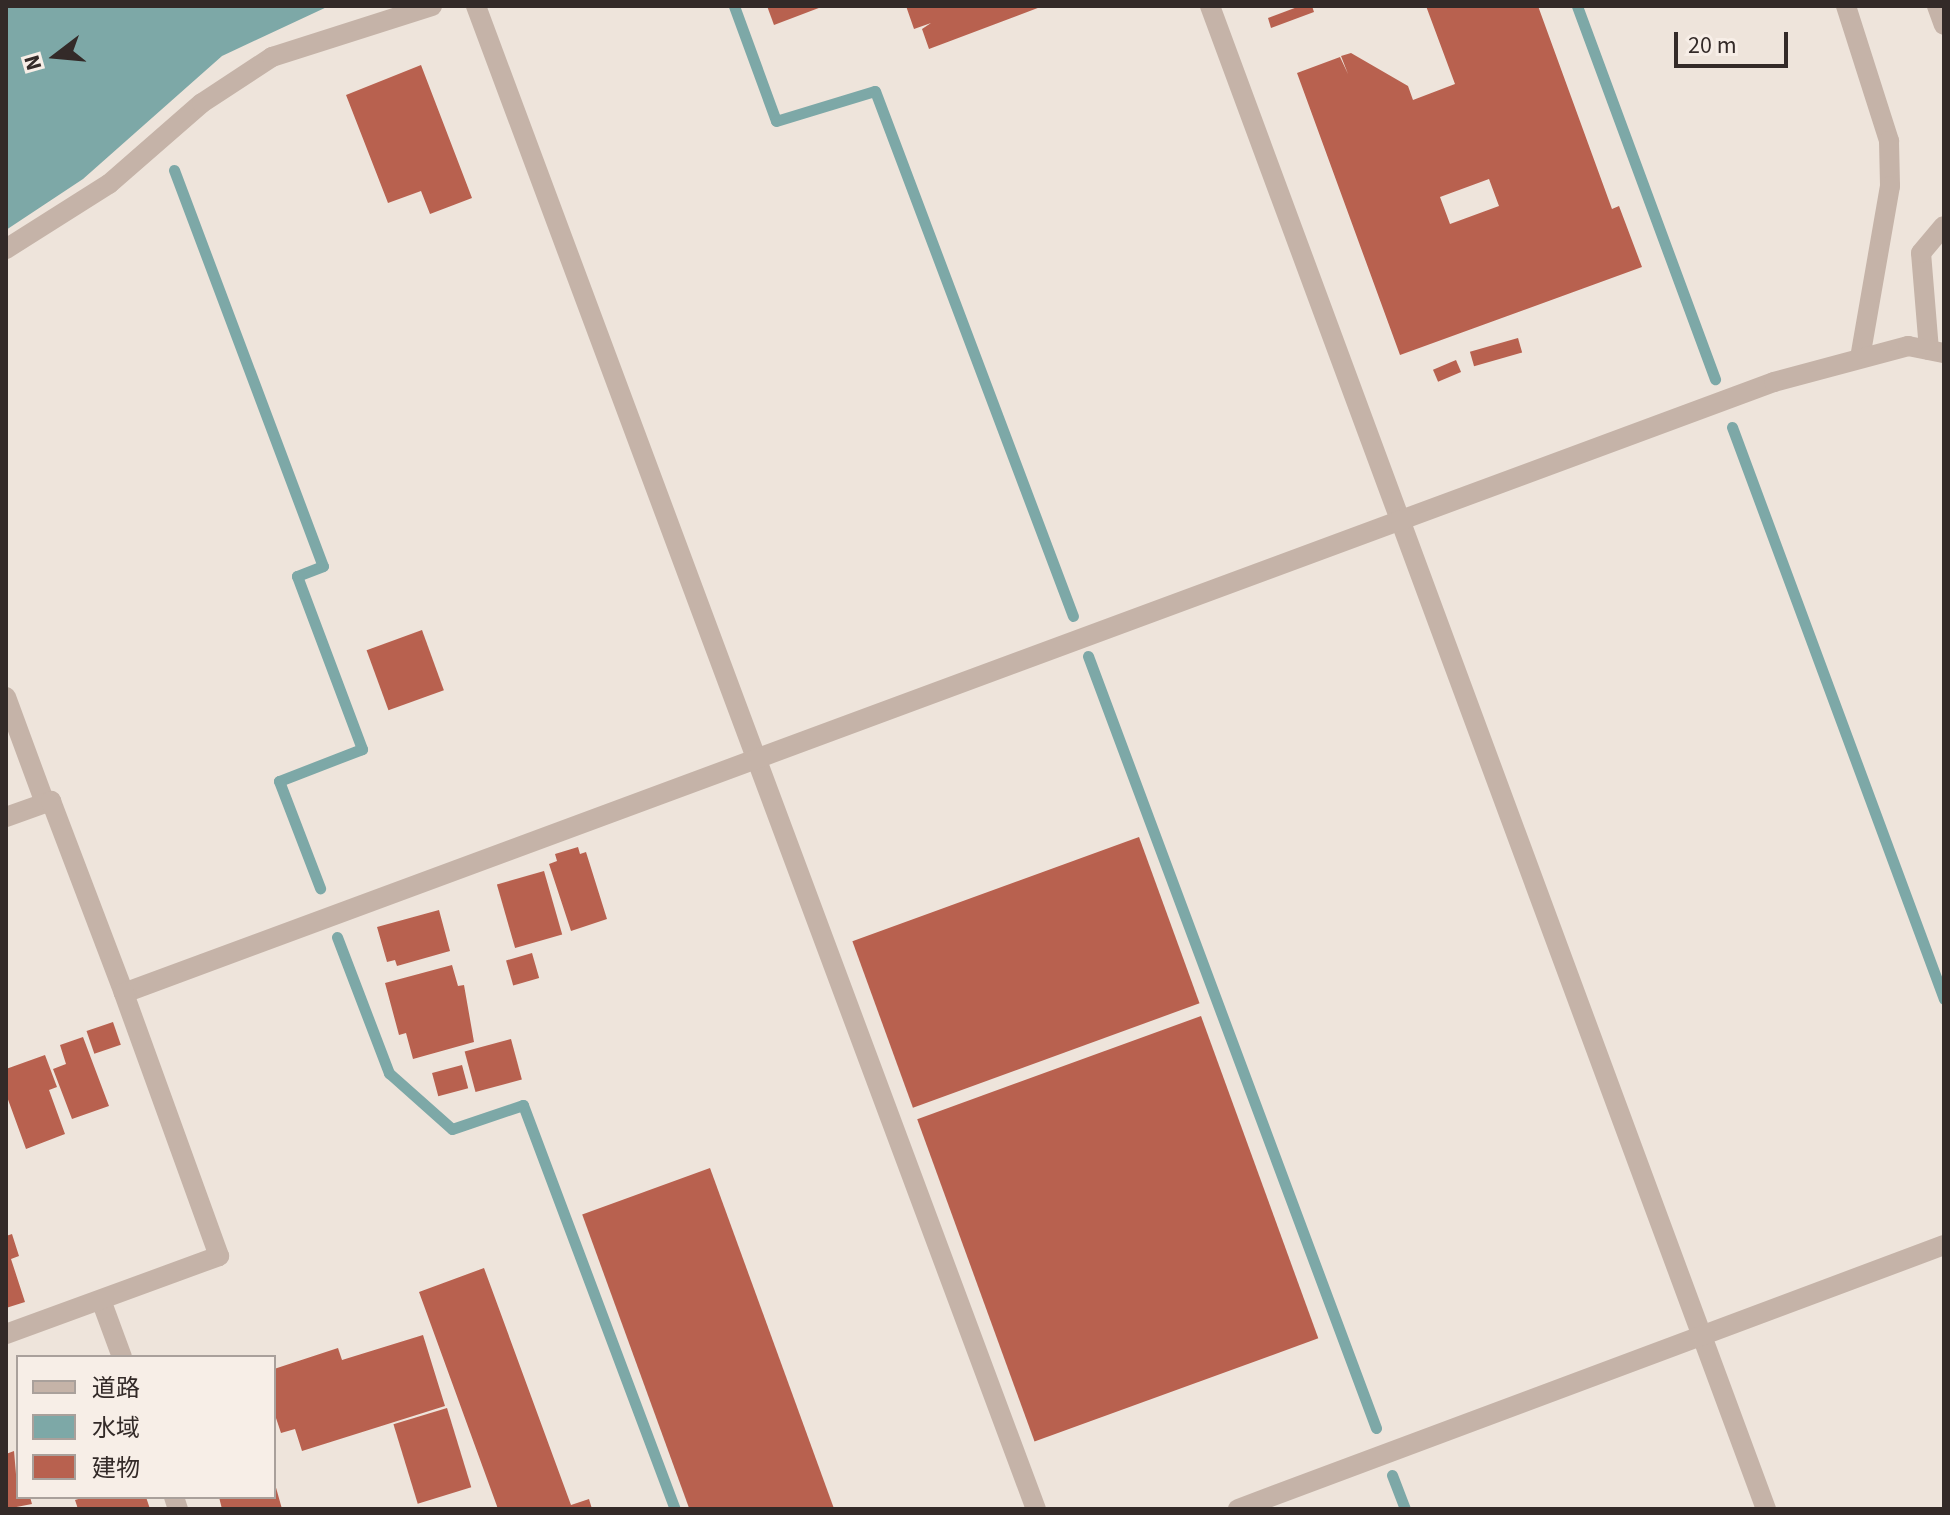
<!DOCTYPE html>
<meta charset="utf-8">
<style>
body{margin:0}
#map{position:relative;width:1950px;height:1515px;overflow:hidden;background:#eee4db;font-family:"Source Sans 3","Noto Sans JP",sans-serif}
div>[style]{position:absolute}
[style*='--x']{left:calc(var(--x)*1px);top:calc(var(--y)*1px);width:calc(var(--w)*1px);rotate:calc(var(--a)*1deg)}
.water>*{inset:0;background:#7da8a7}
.stream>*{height:11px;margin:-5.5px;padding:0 5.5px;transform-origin:5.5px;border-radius:5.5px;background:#7da8a7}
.building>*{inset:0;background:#b8614f;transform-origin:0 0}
.lane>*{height:20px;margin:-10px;padding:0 10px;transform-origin:10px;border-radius:10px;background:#c5b3a8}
.street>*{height:20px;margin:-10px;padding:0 10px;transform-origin:10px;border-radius:10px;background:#c5b3a8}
span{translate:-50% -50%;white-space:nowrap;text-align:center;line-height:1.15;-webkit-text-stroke:7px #f7eee7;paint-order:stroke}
.frame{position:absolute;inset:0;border:8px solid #332a28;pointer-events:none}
.legend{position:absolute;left:16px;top:1355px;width:260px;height:144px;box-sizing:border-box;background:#f7eee7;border:2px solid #a9a09b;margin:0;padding:10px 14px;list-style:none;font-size:24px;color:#332a28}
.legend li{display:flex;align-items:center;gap:16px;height:40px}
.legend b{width:40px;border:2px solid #a9a09b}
.north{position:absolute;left:16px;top:16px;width:80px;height:80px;-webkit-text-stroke:6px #f7eee7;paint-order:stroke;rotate:254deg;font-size:22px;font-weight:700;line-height:32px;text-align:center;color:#332a28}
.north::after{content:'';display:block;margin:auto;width:28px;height:36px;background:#332a28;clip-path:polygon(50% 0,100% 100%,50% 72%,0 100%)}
.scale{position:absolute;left:1674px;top:32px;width:114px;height:36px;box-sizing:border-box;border:4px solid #332a28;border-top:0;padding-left:10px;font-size:24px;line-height:28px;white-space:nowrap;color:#332a28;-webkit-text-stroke:6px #f7eee7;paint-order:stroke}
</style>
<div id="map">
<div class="water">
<i style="clip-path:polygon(6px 6px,329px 6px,222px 56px,83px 179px,6px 230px)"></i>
</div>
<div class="stream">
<i style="--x:734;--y:6;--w:122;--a:69.9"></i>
<i style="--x:776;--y:121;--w:103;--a:-16.9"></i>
<i style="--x:875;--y:91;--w:561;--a:69.34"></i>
<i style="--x:1577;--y:6;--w:398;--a:69.7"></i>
<i style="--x:174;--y:170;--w:423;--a:69.4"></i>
<i style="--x:323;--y:566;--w:28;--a:159"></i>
<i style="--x:297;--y:576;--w:185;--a:69.4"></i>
<i style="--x:362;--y:749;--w:89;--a:158.9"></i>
<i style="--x:279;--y:781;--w:115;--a:69"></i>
<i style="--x:1732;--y:427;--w:610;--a:69.66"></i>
<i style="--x:1088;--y:656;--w:824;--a:69.54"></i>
<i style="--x:337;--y:937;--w:146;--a:69.1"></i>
<i style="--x:389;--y:1073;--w:84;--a:41.6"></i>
<i style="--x:452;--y:1129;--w:75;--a:-18.7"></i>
<i style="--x:523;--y:1105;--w:432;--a:69.4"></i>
<i style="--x:1392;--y:1475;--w:36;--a:69"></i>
</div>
<div class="building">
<i style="clip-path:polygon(767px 6px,824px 6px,774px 25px)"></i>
<i style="clip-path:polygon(906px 6px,1043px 6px,929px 49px,922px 29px,931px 23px,914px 29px)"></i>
<i style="clip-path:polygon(1300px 6px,1312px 6px,1314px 12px,1271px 28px,1268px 18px)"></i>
<i style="clip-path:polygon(evenodd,1426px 6px,1538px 6px,1612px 209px,1619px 206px,1642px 267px,1400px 355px,1297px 73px,1340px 57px,1348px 74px,1341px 56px,1351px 53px,1408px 86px,1413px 100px,1455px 84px,1426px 6px,1489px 179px,1499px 206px,1450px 224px,1440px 197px,1489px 179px)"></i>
<i style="clip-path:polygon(421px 65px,472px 198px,430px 214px,421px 191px,388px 203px,346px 95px)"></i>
<i style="left:1518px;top:338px;width:15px;height:50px;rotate:74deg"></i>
<i style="left:1456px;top:360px;width:13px;height:25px;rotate:67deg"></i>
<i style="left:422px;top:630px;width:64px;height:59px;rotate:70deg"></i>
<i style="left:1139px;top:837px;width:177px;height:305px;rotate:70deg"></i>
<i style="clip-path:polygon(578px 847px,580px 854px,586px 852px,607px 919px,571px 931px,549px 864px,557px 861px,555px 854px)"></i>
<i style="left:544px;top:871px;width:66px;height:49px;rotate:74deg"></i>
<i style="clip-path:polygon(439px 910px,450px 951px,397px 966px,395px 960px,387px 962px,377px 927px)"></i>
<i style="left:532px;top:953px;width:26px;height:27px;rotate:74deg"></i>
<i style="clip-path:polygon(452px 965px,458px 986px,464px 985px,474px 1042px,413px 1059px,406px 1033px,399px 1035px,385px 983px)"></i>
<i style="left:1201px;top:1016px;width:343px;height:302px;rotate:70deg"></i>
<i style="left:113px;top:1022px;width:24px;height:28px;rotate:71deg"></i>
<i style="clip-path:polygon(83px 1037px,109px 1106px,72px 1119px,53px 1069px,66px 1064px,60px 1045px)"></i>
<i style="left:511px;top:1039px;width:42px;height:48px;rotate:75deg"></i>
<i style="clip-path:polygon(45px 1055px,57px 1087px,49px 1090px,65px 1134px,26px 1149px,6px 1094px,6px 1069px)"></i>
<i style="left:462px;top:1065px;width:24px;height:31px;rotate:75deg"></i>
<i style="left:710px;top:1168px;width:363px;height:136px;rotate:70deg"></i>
<i style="clip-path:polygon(12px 1234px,19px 1256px,11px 1259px,25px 1302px,6px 1308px,6px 1236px)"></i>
<i style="clip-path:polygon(484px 1268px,571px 1505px,589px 1499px,592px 1509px,498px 1509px,419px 1292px)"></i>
<i style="clip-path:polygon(423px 1335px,445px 1406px,302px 1451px,295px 1429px,281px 1433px,274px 1412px,274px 1369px,338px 1348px,342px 1360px)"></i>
<i style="left:447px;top:1408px;width:83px;height:56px;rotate:73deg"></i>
<i style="clip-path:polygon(14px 1451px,18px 1497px,30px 1497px,32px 1504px,6px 1509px,6px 1454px)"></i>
<i style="clip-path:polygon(275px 1484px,282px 1509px,222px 1509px,219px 1497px,274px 1497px)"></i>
<i style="clip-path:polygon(85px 1497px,146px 1497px,150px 1509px,78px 1509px,75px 1500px)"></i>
</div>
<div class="lane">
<i style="--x:1846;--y:6;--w:142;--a:72.3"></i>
<i style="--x:1889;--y:141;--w:45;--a:88.7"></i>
<i style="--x:1890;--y:186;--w:175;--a:99.9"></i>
</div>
<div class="street">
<i style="--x:476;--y:6;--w:1604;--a:69.57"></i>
<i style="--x:1210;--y:6;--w:1603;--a:69.7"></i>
<i style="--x:1937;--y:6;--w:20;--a:70"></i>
<i style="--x:6;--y:249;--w:122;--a:-32.3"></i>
<i style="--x:109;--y:184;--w:123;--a:-41.1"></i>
<i style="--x:202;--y:103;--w:84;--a:-33.3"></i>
<i style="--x:272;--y:57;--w:168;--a:-17.7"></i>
<i style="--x:1929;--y:350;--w:97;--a:-94.7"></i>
<i style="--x:1921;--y:253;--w:35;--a:-50"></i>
<i style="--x:6;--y:697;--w:113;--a:69.8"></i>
<i style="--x:6;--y:817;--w:48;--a:-19.6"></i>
<i style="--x:51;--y:801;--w:205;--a:69.2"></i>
<i style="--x:124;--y:993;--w:1759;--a:-20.32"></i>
<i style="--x:1774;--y:382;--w:139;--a:-15"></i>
<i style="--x:1908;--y:346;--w:37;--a:11"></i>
<i style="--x:101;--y:1300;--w:61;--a:69.8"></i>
<i style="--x:6;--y:1334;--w:227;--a:-20.1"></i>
<i style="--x:219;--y:1256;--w:280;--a:-109.9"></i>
<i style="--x:174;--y:1497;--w:13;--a:72"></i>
<i style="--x:1238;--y:1509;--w:754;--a:-20.5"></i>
</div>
<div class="frame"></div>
<ul class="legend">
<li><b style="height:10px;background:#c5b3a8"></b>道路</li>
<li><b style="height:22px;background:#7da8a7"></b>水域</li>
<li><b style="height:22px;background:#b8614f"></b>建物</li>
</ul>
<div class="north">N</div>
<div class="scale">20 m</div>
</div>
